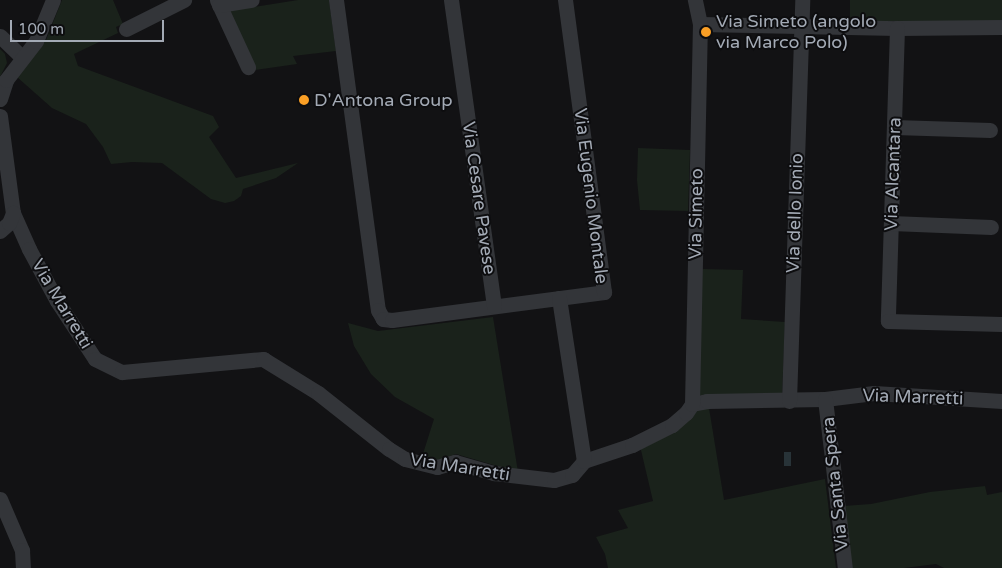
<!DOCTYPE html>
<style>
body{margin:0}
#map{position:relative;width:1002px;height:568px;overflow:hidden;background:#121214;font-family:"Varela Round",sans-serif}
div>[style]{position:absolute}
[style*='--x']{left:calc(var(--x)*1px);top:calc(var(--y)*1px);width:calc(var(--w)*1px);rotate:calc(var(--a)*1deg)}
.green>*{inset:0;background:#1a221b;transform-origin:0 0}
.water>*{inset:0;background:#283338;transform-origin:0 0}
.minor>*{height:15px;margin:-7.5px;padding:0 7.5px;transform-origin:7.5px;border-radius:7.5px;background:#333539}
.dots>*{width:14px;height:14px;translate:-50% -50%;box-sizing:border-box;border:2px solid #0d0d0f;border-radius:50%}
span{translate:-50% -50%;white-space:nowrap;text-align:center;line-height:1.15;-webkit-text-stroke:4px #0d0d0f;paint-order:stroke}
.poi-label{font-size:18px;color:#a3aab5}
.left{translate:0 -50%;text-align:left}
.street-label{font-size:18px;color:#a3aab5}
.scale{position:absolute;left:10px;top:20px;width:154px;height:22px;box-sizing:border-box;border:2px solid #a3aab5;border-top:0;padding-left:6px;font-size:15px;line-height:18px;white-space:nowrap;color:#a3aab5;-webkit-text-stroke:4px #0d0d0f;paint-order:stroke}
</style>
<div id="map">
<div class="green">
<i style="clip-path:polygon(62px 0,113px 0,123px 24px,116px 27px,118px 33px,74px 54px,78px 66px,213px 116px,219px 127px,209px 137px,236px 178px,298px 163px,276px 178px,243px 189px,241px 196px,234px 201px,225px 203px,211px 199px,162px 163px,132px 162px,111px 164px,103px 147px,86px 124px,52px 108px,17px 77px,46px 40px)"></i>
<i style="clip-path:polygon(298px 0,329px 0,336px 51px,293px 56px,297px 64px,255px 70px,228px 11px)"></i>
<i style="left:850px;top:0;width:152px;height:21px"></i>
<i style="clip-path:polygon(0 49px,5px 54px,7px 63px,0 77px)"></i>
<i style="clip-path:polygon(638px 148px,690px 150px,688px 211px,640px 210px,637px 180px)"></i>
<i style="clip-path:polygon(702px 269px,743px 270px,741px 319px,785px 322px,782px 396px,699px 395px)"></i>
<i style="clip-path:polygon(493px 317px,518px 472px,456px 454px,436px 461px,421px 460px,434px 419px,395px 397px,371px 374px,354px 346px,348px 323px,378px 331px)"></i>
<i style="clip-path:polygon(709px 408px,724px 500px,825px 479px,836px 568px,608px 568px,605px 554px,596px 537px,628px 528px,618px 510px,653px 501px,640px 446px,699px 409px)"></i>
<i style="clip-path:polygon(985px 486px,987px 495px,1002px 492px,1002px 568px,944px 568px,936px 564px,904px 568px,850px 568px,844px 506px,871px 504px,930px 492px)"></i>
</div>
<div class="water">
<i style="left:784px;top:452px;width:7px;height:14px"></i>
</div>
<div class="minor">
<i style="--x:217;--y:0;--w:74;--a:65.2"></i>
<i style="--x:336;--y:0;--w:313;--a:82.3"></i>
<i style="--x:378;--y:310;--w:10;--a:61"></i>
<i style="--x:383;--y:319;--w:9;--a:6"></i>
<i style="--x:392;--y:320;--w:214;--a:-7.5"></i>
<i style="--x:604;--y:292;--w:295;--a:-97.6"></i>
<i style="--x:451;--y:0;--w:309;--a:82"></i>
<i style="--x:219;--y:5;--w:33;--a:-9"></i>
<i style="--x:700;--y:24;--w:197;--a:1.2"></i>
<i style="--x:897;--y:28;--w:105;--a:-0.5"></i>
<i style="--x:897;--y:28;--w:293;--a:91.8"></i>
<i style="--x:888;--y:321;--w:114;--a:1.5"></i>
<i style="--x:126;--y:29;--w:65;--a:-26.6"></i>
<i style="--x:0;--y:36;--w:30;--a:44"></i>
<i style="--x:0;--y:99;--w:20;--a:-72"></i>
<i style="--x:6;--y:80;--w:49;--a:-52.4"></i>
<i style="--x:36;--y:41;--w:44;--a:-67.5"></i>
<i style="--x:0;--y:116;--w:98;--a:82.4"></i>
<i style="--x:13;--y:213;--w:39;--a:66"></i>
<i style="--x:29;--y:249;--w:59;--a:61.7"></i>
<i style="--x:57;--y:301;--w:69;--a:56.8"></i>
<i style="--x:95;--y:359;--w:30;--a:26"></i>
<i style="--x:122;--y:372;--w:142;--a:-5.3"></i>
<i style="--x:263;--y:359;--w:65;--a:31.7"></i>
<i style="--x:318;--y:393;--w:90;--a:38.3"></i>
<i style="--x:389;--y:449;--w:19;--a:32"></i>
<i style="--x:405;--y:459;--w:33;--a:14"></i>
<i style="--x:437;--y:467;--w:19;--a:-16"></i>
<i style="--x:455;--y:462;--w:41;--a:15.8"></i>
<i style="--x:494;--y:473;--w:60;--a:6.7"></i>
<i style="--x:554;--y:480;--w:19;--a:-16"></i>
<i style="--x:572;--y:475;--w:18;--a:-49"></i>
<i style="--x:584;--y:461;--w:51;--a:-18.4"></i>
<i style="--x:632;--y:445;--w:45;--a:-26.6"></i>
<i style="--x:672;--y:425;--w:18;--a:-41"></i>
<i style="--x:686;--y:413;--w:11;--a:-56"></i>
<i style="--x:692;--y:404;--w:15;--a:-11"></i>
<i style="--x:707;--y:401;--w:118;--a:-1"></i>
<i style="--x:825;--y:399;--w:49;--a:-7"></i>
<i style="--x:874;--y:393;--w:128;--a:3.6"></i>
<i style="--x:894;--y:127;--w:96;--a:1.8"></i>
<i style="--x:891;--y:223;--w:100;--a:2.3"></i>
<i style="--x:0;--y:231;--w:12;--a:-42"></i>
<i style="--x:9;--y:223;--w:11;--a:-68"></i>
<i style="--x:559;--y:298;--w:165;--a:81.3"></i>
<i style="--x:825;--y:399;--w:170;--a:83.3"></i>
<i style="--x:789;--y:401;--w:401;--a:-88.1"></i>
<i style="--x:692;--y:404;--w:380;--a:-88.8"></i>
<i style="--x:700;--y:24;--w:25;--a:-102"></i>
<i style="--x:0;--y:499;--w:56;--a:66.7"></i>
<i style="--x:22;--y:550;--w:18;--a:87"></i>
</div>
<div class="dots">
<i style="left:706px;top:32px;background:#fa9f25"></i>
<i style="left:304px;top:100px;background:#fa9f25"></i>
</div>
<div class="poi-label">
<span class="left" style="left:716px;top:32px">Via Simeto (angolo<br>via Marco Polo)</span>
<span class="left" style="left:314px;top:100px">D'Antona Group</span>
</div>
<div class="street-label">
<span style="left:893px;top:174px;rotate:-88deg">Via Alcantara</span>
<span style="left:591px;top:196px;rotate:83deg">Via Eugenio Montale</span>
<span style="left:479px;top:198px;rotate:82deg">Via Cesare Pavese</span>
<span style="left:795px;top:213px;rotate:-88deg">Via dello Ionio</span>
<span style="left:696px;top:214px;rotate:-89deg">Via Simeto</span>
<span style="left:62px;top:304px;rotate:59deg">Via Marretti</span>
<span style="left:913px;top:397px;rotate:2deg">Via Marretti</span>
<span style="left:460px;top:467px;rotate:9deg">Via Marretti</span>
<span style="left:835px;top:484px;rotate:-96deg">Via Santa Spera</span>
</div>
<div class="scale">100 m</div>
</div>
